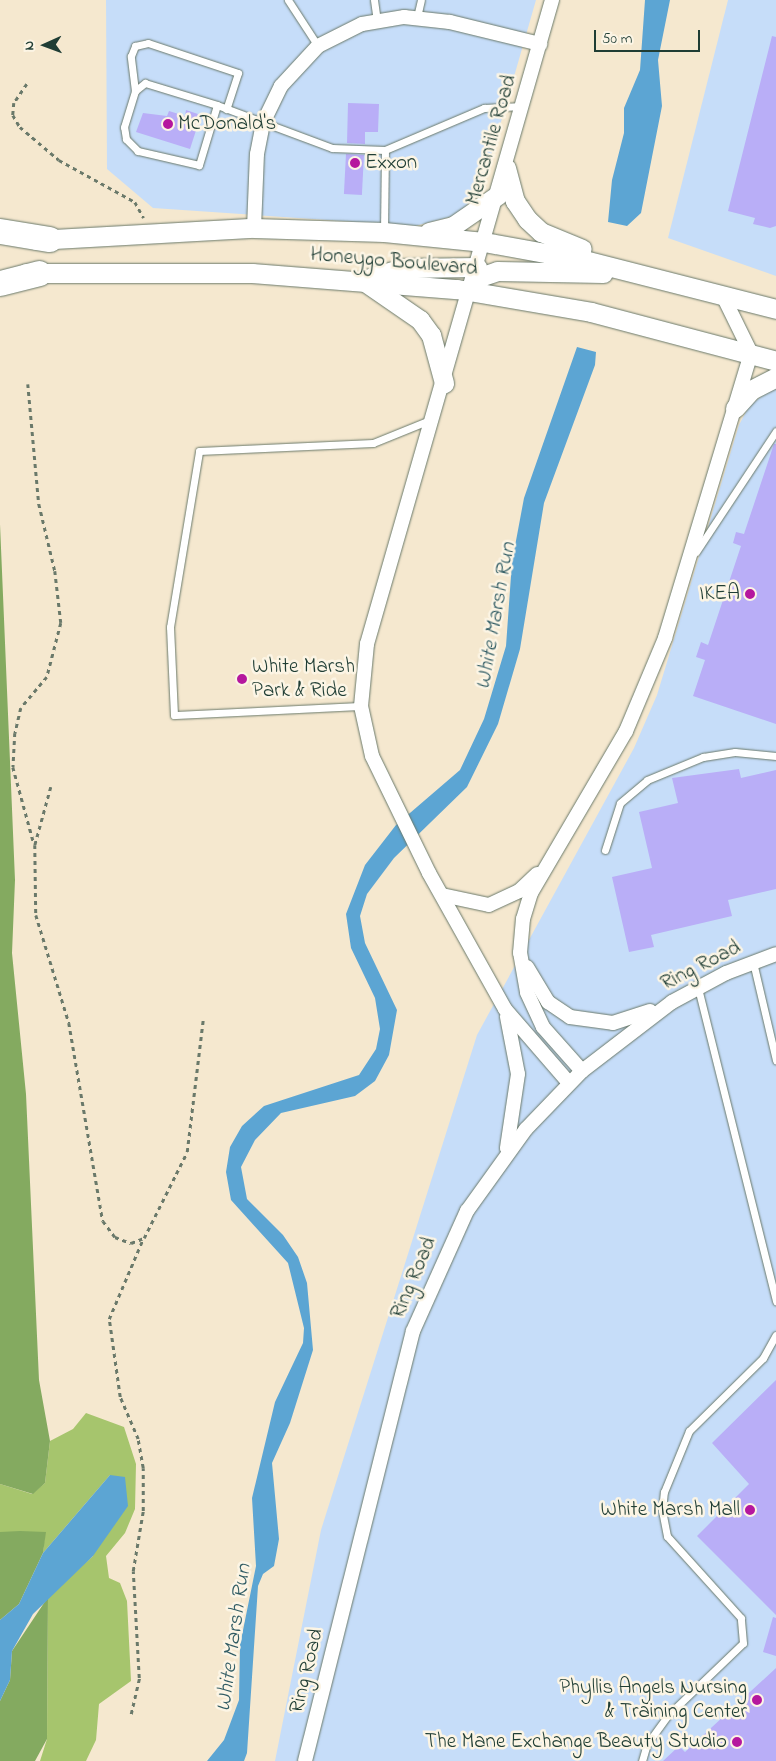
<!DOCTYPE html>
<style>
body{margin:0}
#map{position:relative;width:776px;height:1761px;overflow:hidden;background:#f5e8cf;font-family:"Indie Flower",sans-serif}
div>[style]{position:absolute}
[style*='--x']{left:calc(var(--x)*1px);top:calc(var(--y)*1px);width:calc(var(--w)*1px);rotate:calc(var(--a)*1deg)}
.built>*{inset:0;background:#c6ddf9}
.green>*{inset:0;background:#a6c56d}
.forest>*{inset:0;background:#84aa60}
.water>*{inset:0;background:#5ca5d3}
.building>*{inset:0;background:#b9aef7;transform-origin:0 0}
.path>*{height:2.5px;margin-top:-1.25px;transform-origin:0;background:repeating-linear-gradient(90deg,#6a796a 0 4px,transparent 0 8px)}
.roads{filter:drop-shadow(0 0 1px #6a796a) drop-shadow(0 0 1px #6a796a)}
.lane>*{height:7px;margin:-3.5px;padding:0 3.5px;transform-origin:3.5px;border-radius:3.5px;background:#fff}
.street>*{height:14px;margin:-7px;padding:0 7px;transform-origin:7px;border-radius:7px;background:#fff}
.secondary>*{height:19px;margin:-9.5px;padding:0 9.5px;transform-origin:9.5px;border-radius:9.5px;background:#fff}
.highway>*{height:25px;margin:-12.5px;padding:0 12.5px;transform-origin:12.5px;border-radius:12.5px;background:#fff}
.dots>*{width:14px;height:14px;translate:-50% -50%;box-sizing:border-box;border:2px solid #fcf5e5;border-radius:50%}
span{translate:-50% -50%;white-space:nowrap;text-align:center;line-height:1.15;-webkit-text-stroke:5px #fcf5e5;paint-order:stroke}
.poi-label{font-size:21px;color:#1f3d34}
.left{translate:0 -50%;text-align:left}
.right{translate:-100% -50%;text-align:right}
.street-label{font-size:21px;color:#1f3d34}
.water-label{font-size:22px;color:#315c64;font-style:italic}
.north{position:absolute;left:20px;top:20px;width:50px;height:50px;-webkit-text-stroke:4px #fcf5e5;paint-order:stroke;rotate:268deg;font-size:14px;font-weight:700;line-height:20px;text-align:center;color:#1f3d34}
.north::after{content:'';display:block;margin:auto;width:18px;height:22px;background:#1f3d34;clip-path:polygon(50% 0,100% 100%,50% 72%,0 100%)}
.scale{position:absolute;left:594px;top:30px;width:106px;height:22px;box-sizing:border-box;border:2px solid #1f3d34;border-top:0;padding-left:6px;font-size:15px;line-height:18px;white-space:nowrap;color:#1f3d34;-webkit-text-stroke:4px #fcf5e5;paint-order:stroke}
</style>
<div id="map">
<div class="built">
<i style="clip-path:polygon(106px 0,536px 0,482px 188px,458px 215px,415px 226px,153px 208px,107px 169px)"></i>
<i style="clip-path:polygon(728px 0,776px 0,776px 276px,668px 238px)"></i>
<i style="clip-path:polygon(776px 385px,776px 1761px,275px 1761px,321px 1530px,477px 1035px,634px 748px,657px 695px,739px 425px,749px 406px)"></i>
</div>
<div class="green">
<i style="clip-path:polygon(86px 1413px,124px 1427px,136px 1464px,135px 1509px,125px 1533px,106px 1556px,109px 1578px,120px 1583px,127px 1601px,131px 1681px,99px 1704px,96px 1740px,86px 1761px,40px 1761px,47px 1739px,48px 1597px,93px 1556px,110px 1475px,43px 1553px,45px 1532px,0 1532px,0 1484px,32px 1494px,45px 1483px,50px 1441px,73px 1429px)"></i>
</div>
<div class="forest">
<i style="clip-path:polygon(0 524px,15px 880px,12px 953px,26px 1094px,39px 1380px,50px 1441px,45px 1483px,33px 1494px,0 1484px)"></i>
<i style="clip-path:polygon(20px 1531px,46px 1532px,43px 1553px,19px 1604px,0 1620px,0 1532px)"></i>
<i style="clip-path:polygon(48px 1597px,47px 1739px,35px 1761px,0 1761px,0 1701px,10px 1680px,12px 1651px)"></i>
</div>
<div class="water">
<i style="clip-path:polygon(645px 0,670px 0,658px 60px,662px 106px,641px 213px,627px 226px,608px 222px,612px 180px,624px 133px,624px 108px,640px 70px)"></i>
<i style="clip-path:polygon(577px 347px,596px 352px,595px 365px,544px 503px,520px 649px,498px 724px,467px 787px,394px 858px,367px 894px,360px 916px,365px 943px,397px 1010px,389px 1055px,375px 1081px,355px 1096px,281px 1113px,255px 1140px,241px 1167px,247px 1199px,283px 1235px,298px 1257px,307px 1283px,313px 1350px,290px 1423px,272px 1463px,279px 1539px,274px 1566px,263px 1574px,258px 1586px,247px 1753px,244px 1761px,207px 1761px,224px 1740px,239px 1700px,240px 1645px,256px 1566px,252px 1498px,275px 1402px,303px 1343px,304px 1328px,288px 1263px,231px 1200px,226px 1172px,230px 1147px,242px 1126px,264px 1106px,359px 1075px,376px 1049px,380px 1029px,375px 998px,351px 948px,346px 914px,365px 865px,396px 825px,460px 770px,484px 719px,506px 646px,512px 562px,524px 498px)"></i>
<i style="clip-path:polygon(110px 1475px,125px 1477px,128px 1506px,93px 1556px,33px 1614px,12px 1651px,10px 1680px,0 1701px,0 1620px,19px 1604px,43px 1553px)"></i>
</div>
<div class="building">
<i style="clip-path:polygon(772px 36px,776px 37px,776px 226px,770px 228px,753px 224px,755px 218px,728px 211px)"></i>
<i style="clip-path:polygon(348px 103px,379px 104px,378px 132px,365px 132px,365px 144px,347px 143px)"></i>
<i style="clip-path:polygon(186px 110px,201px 115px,190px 149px,136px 132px,143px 113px,167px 116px,169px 111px,185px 116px)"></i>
<i style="left:346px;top:154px;width:18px;height:40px;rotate:3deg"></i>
<i style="clip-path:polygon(774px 444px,776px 444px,776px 724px,693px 696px,705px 660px,696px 657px,701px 642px,708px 645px,741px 546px,733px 543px,736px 532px,744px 534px)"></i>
<i style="clip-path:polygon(739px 769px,741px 778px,776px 770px,776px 889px,728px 900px,732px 916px,651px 935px,654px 947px,629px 952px,612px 877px,652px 868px,639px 812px,678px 803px,672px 778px)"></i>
<i style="clip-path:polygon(776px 1380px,776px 1615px,697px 1536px,749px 1484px,712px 1443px)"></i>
<i style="clip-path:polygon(773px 1617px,776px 1618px,776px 1656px,763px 1652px)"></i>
<i style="clip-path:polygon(776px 1668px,776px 1761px,663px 1761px,679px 1746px,685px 1752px)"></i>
</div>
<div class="path">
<i style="--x:27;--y:84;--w:23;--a:124"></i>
<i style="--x:14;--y:103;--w:12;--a:95"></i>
<i style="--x:13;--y:115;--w:14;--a:60"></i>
<i style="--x:20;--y:127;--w:51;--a:40.2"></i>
<i style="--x:59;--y:160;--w:87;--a:28.9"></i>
<i style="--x:135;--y:202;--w:18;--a:61"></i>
<i style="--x:28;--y:384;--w:121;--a:84.8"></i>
<i style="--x:39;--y:504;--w:69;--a:76.6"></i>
<i style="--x:55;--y:571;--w:52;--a:83.4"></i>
<i style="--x:61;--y:623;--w:56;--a:104.5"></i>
<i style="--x:47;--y:677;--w:40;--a:130"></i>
<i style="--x:21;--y:708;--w:26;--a:103"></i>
<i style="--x:15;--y:733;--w:34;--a:93"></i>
<i style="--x:13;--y:767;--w:80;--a:74.7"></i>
<i style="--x:51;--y:787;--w:60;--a:105.4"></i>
<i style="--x:35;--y:845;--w:70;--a:89.2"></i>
<i style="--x:36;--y:915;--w:113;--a:73"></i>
<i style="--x:69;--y:1023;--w:201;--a:80.3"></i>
<i style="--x:103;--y:1221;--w:20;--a:53"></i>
<i style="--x:115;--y:1237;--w:17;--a:21"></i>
<i style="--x:131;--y:1243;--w:14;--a:-21"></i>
<i style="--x:144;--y:1238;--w:96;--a:-63.4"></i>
<i style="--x:187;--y:1152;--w:134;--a:-83.1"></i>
<i style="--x:131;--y:1714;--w:37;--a:-77"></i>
<i style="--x:139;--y:1678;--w:107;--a:-93.2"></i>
<i style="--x:133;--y:1571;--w:61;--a:-80.5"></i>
<i style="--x:143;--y:1511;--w:43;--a:-90"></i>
<i style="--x:143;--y:1468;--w:29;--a:-100"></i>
<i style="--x:138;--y:1439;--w:46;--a:-113.2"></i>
<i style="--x:120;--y:1397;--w:79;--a:-98"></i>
<i style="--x:109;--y:1319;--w:87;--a:-67"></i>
</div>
<div class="roads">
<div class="lane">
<i style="--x:288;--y:0;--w:55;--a:56.9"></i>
<i style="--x:374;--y:0;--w:21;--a:82"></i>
<i style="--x:417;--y:17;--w:17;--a:-77"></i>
<i style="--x:135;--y:91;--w:35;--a:-97"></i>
<i style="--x:131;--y:56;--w:11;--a:-68"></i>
<i style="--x:135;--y:46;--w:13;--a:-13"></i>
<i style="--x:148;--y:43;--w:95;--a:18.4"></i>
<i style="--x:238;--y:73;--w:38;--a:108"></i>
<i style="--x:217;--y:105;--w:63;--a:106.7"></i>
<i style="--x:199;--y:165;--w:63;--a:-167.1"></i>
<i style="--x:138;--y:151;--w:17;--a:-135"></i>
<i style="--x:126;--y:139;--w:12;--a:-99"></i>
<i style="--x:124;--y:127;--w:38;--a:-73"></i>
<i style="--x:135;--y:91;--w:13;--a:-39"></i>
<i style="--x:145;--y:83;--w:75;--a:17"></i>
<i style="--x:217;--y:105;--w:123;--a:20.5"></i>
<i style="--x:332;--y:148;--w:53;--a:2.2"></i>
<i style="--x:385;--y:150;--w:108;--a:-23"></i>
<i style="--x:484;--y:108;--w:38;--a:-3"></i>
<i style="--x:384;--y:231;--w:81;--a:-89.3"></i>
<i style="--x:696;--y:552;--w:145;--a:-56.5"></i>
<i style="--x:361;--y:706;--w:187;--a:177.2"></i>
<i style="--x:174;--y:715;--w:88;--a:-92.6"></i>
<i style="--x:170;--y:627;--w:178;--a:-80.6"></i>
<i style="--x:199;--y:451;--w:174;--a:-2.6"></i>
<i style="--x:373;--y:443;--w:64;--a:-22.1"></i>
<i style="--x:605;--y:850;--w:49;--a:-72.3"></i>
<i style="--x:620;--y:803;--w:35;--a:-40"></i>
<i style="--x:647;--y:780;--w:61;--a:-22.3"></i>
<i style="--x:703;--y:757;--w:32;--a:-9"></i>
<i style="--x:735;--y:752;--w:41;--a:5.6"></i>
<i style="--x:753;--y:962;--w:101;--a:76.8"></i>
<i style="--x:698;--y:988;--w:323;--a:76"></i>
<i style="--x:642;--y:1761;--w:18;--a:-74"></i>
<i style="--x:647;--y:1744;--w:34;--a:-54"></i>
<i style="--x:667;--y:1716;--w:105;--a:-43.8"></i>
<i style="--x:743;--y:1643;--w:25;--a:-95"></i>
<i style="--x:741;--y:1618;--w:110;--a:-132.1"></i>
<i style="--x:667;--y:1536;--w:26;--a:-101"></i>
<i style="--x:662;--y:1510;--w:18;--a:-84"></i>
<i style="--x:664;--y:1492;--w:66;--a:-67.7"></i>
<i style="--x:689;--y:1431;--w:104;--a:-44.6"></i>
<i style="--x:763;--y:1358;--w:26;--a:-61"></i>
</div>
<div class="street">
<i style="--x:552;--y:0;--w:670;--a:106.03"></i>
<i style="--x:367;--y:644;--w:62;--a:95.5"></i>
<i style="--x:361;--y:706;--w:51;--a:77.6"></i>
<i style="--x:372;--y:756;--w:130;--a:64"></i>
<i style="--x:429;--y:873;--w:156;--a:60.8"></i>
<i style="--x:505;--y:1009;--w:98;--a:49.1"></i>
<i style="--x:254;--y:228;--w:74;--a:-87.7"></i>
<i style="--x:257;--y:154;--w:32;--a:-79"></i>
<i style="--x:263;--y:123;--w:41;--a:-64.1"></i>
<i style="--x:281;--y:86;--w:54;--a:-47.2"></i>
<i style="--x:318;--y:46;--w:49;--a:-26.6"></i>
<i style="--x:362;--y:24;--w:43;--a:-9.5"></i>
<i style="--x:404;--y:17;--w:46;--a:6.2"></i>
<i style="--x:450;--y:22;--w:93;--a:13.7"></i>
<i style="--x:442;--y:895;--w:48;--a:12"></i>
<i style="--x:489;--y:905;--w:33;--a:-25"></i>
<i style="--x:519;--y:891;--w:25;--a:-43"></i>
<i style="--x:527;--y:967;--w:41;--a:59"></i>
<i style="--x:548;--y:1002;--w:27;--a:34"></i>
<i style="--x:570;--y:1017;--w:43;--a:7.9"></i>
<i style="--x:613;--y:1023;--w:39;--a:-18"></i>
<i style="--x:507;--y:1017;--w:58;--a:79.1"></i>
<i style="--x:518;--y:1074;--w:75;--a:98.5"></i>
<i style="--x:582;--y:1071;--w:59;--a:-131.6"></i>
<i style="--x:543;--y:1027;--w:38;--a:-115"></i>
<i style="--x:527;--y:992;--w:40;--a:-100"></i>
<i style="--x:520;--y:953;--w:34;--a:-85"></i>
<i style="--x:523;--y:919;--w:27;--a:-73"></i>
<i style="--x:531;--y:893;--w:188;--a:-59.6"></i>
<i style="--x:626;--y:731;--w:101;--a:-67.2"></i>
<i style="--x:665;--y:638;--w:298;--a:-73.2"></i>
<i style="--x:751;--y:353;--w:66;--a:-116.2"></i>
<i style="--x:305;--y:1761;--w:443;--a:-75.9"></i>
<i style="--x:413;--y:1331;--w:132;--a:-65.8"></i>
<i style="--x:467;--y:1211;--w:101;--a:-54.3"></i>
<i style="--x:526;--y:1129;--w:81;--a:-46"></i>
<i style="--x:582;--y:1071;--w:113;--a:-37.5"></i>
<i style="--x:672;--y:1002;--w:61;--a:-28.2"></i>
<i style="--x:726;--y:973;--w:53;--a:-20.8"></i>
</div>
<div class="secondary">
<i style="--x:506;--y:168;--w:34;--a:75"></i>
<i style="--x:515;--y:201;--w:22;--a:56"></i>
<i style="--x:527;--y:219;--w:19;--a:43"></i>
<i style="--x:541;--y:232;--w:44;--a:22.5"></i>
<i style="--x:429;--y:232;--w:25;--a:-14"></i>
<i style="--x:453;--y:226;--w:55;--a:-34.6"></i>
<i style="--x:36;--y:240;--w:218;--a:-3.2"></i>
<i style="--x:254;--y:228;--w:130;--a:1.8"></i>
<i style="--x:384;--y:232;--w:100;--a:5.7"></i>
<i style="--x:484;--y:242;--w:102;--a:10.2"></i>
<i style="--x:584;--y:260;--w:198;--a:14.3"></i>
<i style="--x:26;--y:273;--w:226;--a:0"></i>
<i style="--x:252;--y:273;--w:206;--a:4.5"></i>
<i style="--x:457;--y:289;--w:136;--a:9.7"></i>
<i style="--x:591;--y:312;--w:191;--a:14.8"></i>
<i style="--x:372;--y:277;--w:33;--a:-16"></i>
<i style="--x:404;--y:268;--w:73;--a:-0.8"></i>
<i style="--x:474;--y:279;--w:24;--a:-19"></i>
<i style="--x:497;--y:271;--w:106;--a:1.1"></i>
<i style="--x:365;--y:282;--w:67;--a:34.6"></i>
<i style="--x:420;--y:320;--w:19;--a:54"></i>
<i style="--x:431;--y:335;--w:50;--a:74.8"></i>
<i style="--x:735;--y:408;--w:24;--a:-48"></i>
<i style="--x:751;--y:390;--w:28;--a:-27"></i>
</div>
<div class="highway">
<i style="--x:0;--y:231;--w:50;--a:9.3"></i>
<i style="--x:0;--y:283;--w:40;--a:-14.4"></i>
</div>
</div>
<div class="dots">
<i style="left:168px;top:124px;background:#b5179e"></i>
<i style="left:355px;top:163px;background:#b5179e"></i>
<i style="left:750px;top:594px;background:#b5179e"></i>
<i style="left:242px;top:679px;background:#b5179e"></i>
<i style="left:750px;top:1510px;background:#b5179e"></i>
<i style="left:757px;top:1700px;background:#b5179e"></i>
<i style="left:737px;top:1742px;background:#b5179e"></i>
</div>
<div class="poi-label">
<span class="left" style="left:178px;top:124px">McDonald's</span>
<span class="left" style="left:365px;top:163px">Exxon</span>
<span class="right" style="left:740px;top:594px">IKEA</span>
<span class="left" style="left:252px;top:679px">White Marsh<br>Park &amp; Ride</span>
<span class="right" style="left:740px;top:1510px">White Marsh Mall</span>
<span class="right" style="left:747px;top:1700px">Phyllis Angels Nursing<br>&amp; Training Center</span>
<span class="right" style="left:727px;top:1742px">The Mane Exchange Beauty Studio</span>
</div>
<div class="street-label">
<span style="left:492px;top:140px;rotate:-74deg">Mercantile Road</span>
<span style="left:394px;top:262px;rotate:5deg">Honeygo Boulevard</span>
<span style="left:701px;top:966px;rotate:-27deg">Ring Road</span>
<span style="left:414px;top:1278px;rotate:-67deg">Ring Road</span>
<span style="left:307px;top:1671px;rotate:-76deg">Ring Road</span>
</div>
<div class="water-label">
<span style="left:497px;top:616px;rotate:-80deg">White Marsh Run</span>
<span style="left:235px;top:1638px;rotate:-82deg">White Marsh Run</span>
</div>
<div class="north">N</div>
<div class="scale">50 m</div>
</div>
